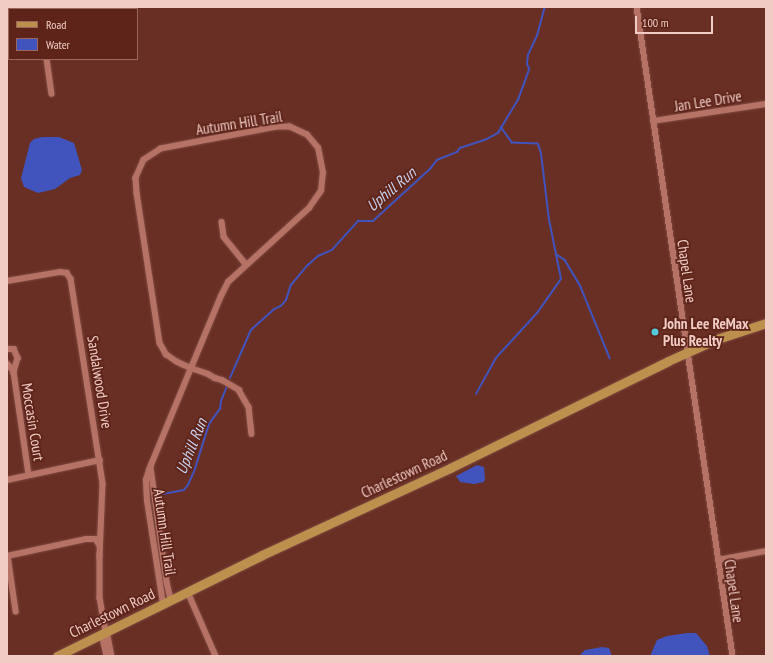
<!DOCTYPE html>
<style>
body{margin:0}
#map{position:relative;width:773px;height:663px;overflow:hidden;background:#6a2f24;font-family:"PT Sans Narrow",sans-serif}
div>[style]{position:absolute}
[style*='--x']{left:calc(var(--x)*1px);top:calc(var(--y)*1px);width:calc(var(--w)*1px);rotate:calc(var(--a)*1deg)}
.water>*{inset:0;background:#4153bd}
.stream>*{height:1.5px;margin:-0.75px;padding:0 0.75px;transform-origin:0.75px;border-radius:0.75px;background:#4153bd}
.roads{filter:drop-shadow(0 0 1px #7e4a42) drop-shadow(0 0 1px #7e4a42)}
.street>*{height:5.5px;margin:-2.75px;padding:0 2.75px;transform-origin:2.75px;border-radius:2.75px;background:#b57265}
.primary>*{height:9px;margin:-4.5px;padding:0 4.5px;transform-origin:4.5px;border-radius:4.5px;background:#bd904e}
.dots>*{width:11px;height:11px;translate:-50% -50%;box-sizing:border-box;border:2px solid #5e241a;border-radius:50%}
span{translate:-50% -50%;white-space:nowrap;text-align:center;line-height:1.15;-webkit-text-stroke:3.5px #5e241a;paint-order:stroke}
.street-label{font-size:15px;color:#f1ccc4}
.poi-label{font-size:15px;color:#f1ccc4;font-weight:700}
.left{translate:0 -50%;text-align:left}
.water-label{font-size:16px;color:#c8d0ec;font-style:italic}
.frame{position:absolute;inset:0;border:8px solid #f1ccc4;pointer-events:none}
.legend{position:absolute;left:8px;top:8px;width:130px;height:52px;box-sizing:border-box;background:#5e241a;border:1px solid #99675e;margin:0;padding:5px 7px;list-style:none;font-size:12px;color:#f1ccc4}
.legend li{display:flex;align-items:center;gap:8px;height:20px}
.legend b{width:20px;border:1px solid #99675e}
.scale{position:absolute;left:635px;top:16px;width:78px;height:18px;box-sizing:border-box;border:2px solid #f1ccc4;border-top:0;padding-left:5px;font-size:12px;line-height:14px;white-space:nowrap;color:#f1ccc4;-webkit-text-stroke:3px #5e241a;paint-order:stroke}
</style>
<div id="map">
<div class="water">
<i style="clip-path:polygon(42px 137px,59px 137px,74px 143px,82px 170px,80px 175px,70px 178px,55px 189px,38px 193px,24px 187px,21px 178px,30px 143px,34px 139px)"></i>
<i style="clip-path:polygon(477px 465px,484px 467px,485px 479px,484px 482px,474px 484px,460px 482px,456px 476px)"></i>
<i style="clip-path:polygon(687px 633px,696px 633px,707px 646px,710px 656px,650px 656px,657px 640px,667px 636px)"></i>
<i style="clip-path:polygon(602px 647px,609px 648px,612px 656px,579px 656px,585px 650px)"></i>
</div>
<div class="stream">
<i style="--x:556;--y:254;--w:11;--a:34"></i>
<i style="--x:565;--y:260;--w:31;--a:59"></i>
<i style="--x:581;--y:287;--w:77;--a:67.8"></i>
<i style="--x:230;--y:378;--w:52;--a:-66.4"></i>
<i style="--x:251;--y:330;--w:30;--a:-42"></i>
<i style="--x:273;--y:310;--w:9;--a:-27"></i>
<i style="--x:281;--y:306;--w:8;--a:-50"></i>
<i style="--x:286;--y:300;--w:16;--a:-72"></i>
<i style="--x:291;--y:285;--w:26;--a:-50"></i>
<i style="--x:308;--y:265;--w:13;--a:-42"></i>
<i style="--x:318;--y:256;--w:15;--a:-23"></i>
<i style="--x:332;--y:250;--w:39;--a:-48"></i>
<i style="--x:358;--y:221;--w:15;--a:0"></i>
<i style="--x:373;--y:221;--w:77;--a:-42.4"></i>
<i style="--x:430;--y:169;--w:11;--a:-52"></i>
<i style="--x:437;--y:160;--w:22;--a:-22"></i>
<i style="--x:457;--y:152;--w:5;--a:-53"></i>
<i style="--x:460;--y:148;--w:26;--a:-18"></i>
<i style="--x:485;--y:140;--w:15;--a:-28"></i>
<i style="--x:498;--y:133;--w:39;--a:-59"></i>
<i style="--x:518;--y:100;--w:33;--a:-70"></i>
<i style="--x:529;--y:69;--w:5;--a:-112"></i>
<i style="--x:527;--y:64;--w:9;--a:-84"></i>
<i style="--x:528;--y:55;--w:21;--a:-65"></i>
<i style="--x:537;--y:36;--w:30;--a:-75"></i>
<i style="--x:476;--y:394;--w:41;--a:-60.9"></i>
<i style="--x:496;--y:358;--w:62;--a:-47.6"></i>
<i style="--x:538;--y:312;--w:40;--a:-55.1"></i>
<i style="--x:561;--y:279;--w:60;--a:-101.5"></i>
<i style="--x:549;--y:220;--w:66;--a:-96.9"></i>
<i style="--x:541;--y:154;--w:10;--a:-107"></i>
<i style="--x:538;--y:144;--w:26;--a:-178"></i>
<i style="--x:512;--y:143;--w:19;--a:-126"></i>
<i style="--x:158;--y:495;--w:26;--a:-11"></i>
<i style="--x:184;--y:490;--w:6;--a:-51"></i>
<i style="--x:188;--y:485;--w:17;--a:-66"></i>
<i style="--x:195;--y:469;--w:47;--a:-72.7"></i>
<i style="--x:209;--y:424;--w:19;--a:-54"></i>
<i style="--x:220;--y:409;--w:8;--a:-83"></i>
<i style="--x:221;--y:401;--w:16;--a:-68"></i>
</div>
<div class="roads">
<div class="street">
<i style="--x:39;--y:7;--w:2;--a:90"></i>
<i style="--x:637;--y:7;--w:656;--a:81.59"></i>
<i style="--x:7;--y:27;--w:3;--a:-45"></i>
<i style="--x:47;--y:59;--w:35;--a:82"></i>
<i style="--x:653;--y:121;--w:114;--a:-8.6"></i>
<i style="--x:222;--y:222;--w:15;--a:82"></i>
<i style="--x:224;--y:237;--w:35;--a:51"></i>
<i style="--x:7;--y:281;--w:54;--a:-9.6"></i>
<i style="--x:60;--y:272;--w:7;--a:8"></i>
<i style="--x:67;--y:273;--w:7;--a:56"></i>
<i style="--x:71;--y:279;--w:207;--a:81.1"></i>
<i style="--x:103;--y:484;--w:73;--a:92.4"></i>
<i style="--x:7;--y:349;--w:7;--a:0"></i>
<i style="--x:14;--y:349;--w:10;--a:66"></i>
<i style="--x:18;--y:358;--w:15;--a:106"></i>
<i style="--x:14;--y:372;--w:11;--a:-131"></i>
<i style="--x:14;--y:372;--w:104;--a:81.7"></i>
<i style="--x:151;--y:468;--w:115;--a:82"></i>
<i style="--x:167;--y:582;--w:18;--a:77"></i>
<i style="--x:7;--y:480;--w:95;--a:-12.1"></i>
<i style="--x:100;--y:554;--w:44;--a:90"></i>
<i style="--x:100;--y:598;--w:35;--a:80"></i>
<i style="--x:7;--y:556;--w:81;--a:-12.1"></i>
<i style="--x:86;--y:539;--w:10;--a:0"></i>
<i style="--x:96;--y:539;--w:8;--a:60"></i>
<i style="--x:8;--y:556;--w:56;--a:81.7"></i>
<i style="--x:718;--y:560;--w:49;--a:-10.6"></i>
<i style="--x:188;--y:592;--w:70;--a:66.4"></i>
<i style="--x:163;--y:604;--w:104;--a:-98.8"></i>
<i style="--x:147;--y:501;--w:21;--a:-93"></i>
<i style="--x:146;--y:480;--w:10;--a:-73"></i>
<i style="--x:149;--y:470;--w:5;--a:-68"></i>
<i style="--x:151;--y:465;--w:105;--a:-67.6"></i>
<i style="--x:191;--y:368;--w:78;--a:-67.4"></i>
<i style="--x:221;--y:296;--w:16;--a:-63"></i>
<i style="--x:228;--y:282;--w:110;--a:-42.4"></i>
<i style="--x:309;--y:208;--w:21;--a:-55"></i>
<i style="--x:321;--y:191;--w:18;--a:-84"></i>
<i style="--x:323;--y:173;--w:25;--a:-101"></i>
<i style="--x:318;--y:148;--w:17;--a:-130"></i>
<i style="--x:307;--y:135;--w:19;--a:-155"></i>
<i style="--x:290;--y:127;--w:13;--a:180"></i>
<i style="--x:277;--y:127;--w:118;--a:169.3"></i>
<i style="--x:161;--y:149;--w:20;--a:147"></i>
<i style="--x:144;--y:160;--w:20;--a:114"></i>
<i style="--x:136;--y:178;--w:15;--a:86"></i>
<i style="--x:137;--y:193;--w:152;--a:81.3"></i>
<i style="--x:160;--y:343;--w:13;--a:61"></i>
<i style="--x:166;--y:354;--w:12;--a:35"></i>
<i style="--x:176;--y:361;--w:7;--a:27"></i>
<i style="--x:182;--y:364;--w:10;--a:24"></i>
<i style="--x:191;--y:368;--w:18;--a:19"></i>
<i style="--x:208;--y:374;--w:8;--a:30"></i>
<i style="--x:215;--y:378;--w:7;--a:16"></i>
<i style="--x:222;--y:380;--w:20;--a:30"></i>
<i style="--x:239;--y:390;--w:20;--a:60"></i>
<i style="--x:249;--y:407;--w:27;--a:84"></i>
<i style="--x:107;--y:631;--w:25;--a:79"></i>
<i style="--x:102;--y:634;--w:23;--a:77"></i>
</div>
<div class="primary">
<i style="--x:57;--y:656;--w:229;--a:-26.2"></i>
<i style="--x:262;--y:555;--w:207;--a:-24.8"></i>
<i style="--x:450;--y:468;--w:243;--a:-26.1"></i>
<i style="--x:668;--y:361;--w:54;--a:-24.2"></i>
<i style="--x:717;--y:339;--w:52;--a:-18.1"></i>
</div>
</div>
<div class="dots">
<i style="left:655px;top:332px;background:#55cadf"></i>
</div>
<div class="street-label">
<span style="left:708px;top:101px;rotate:-9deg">Jan Lee Drive</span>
<span style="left:239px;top:123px;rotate:-9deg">Autumn Hill Trail</span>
<span style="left:687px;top:271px;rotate:82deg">Chapel Lane</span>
<span style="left:100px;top:382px;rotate:81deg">Sandalwood Drive</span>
<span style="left:33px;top:422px;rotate:81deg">Moccasin Court</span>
<span style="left:404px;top:474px;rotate:-25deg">Charlestown Road</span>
<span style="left:165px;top:532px;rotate:82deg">Autumn Hill Trail</span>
<span style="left:734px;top:591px;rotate:82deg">Chapel Lane</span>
<span style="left:112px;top:613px;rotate:-26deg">Charlestown Road</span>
</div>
<div class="poi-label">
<span class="left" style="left:663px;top:332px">John Lee ReMax<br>Plus Realty</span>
</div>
<div class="water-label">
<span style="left:391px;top:189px;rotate:-40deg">Uphill Run</span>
<span style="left:191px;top:446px;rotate:-68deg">Uphill Run</span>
</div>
<div class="frame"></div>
<ul class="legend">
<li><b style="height:5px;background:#bd904e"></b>Road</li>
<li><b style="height:11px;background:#4153bd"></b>Water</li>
</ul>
<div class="scale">100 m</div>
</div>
